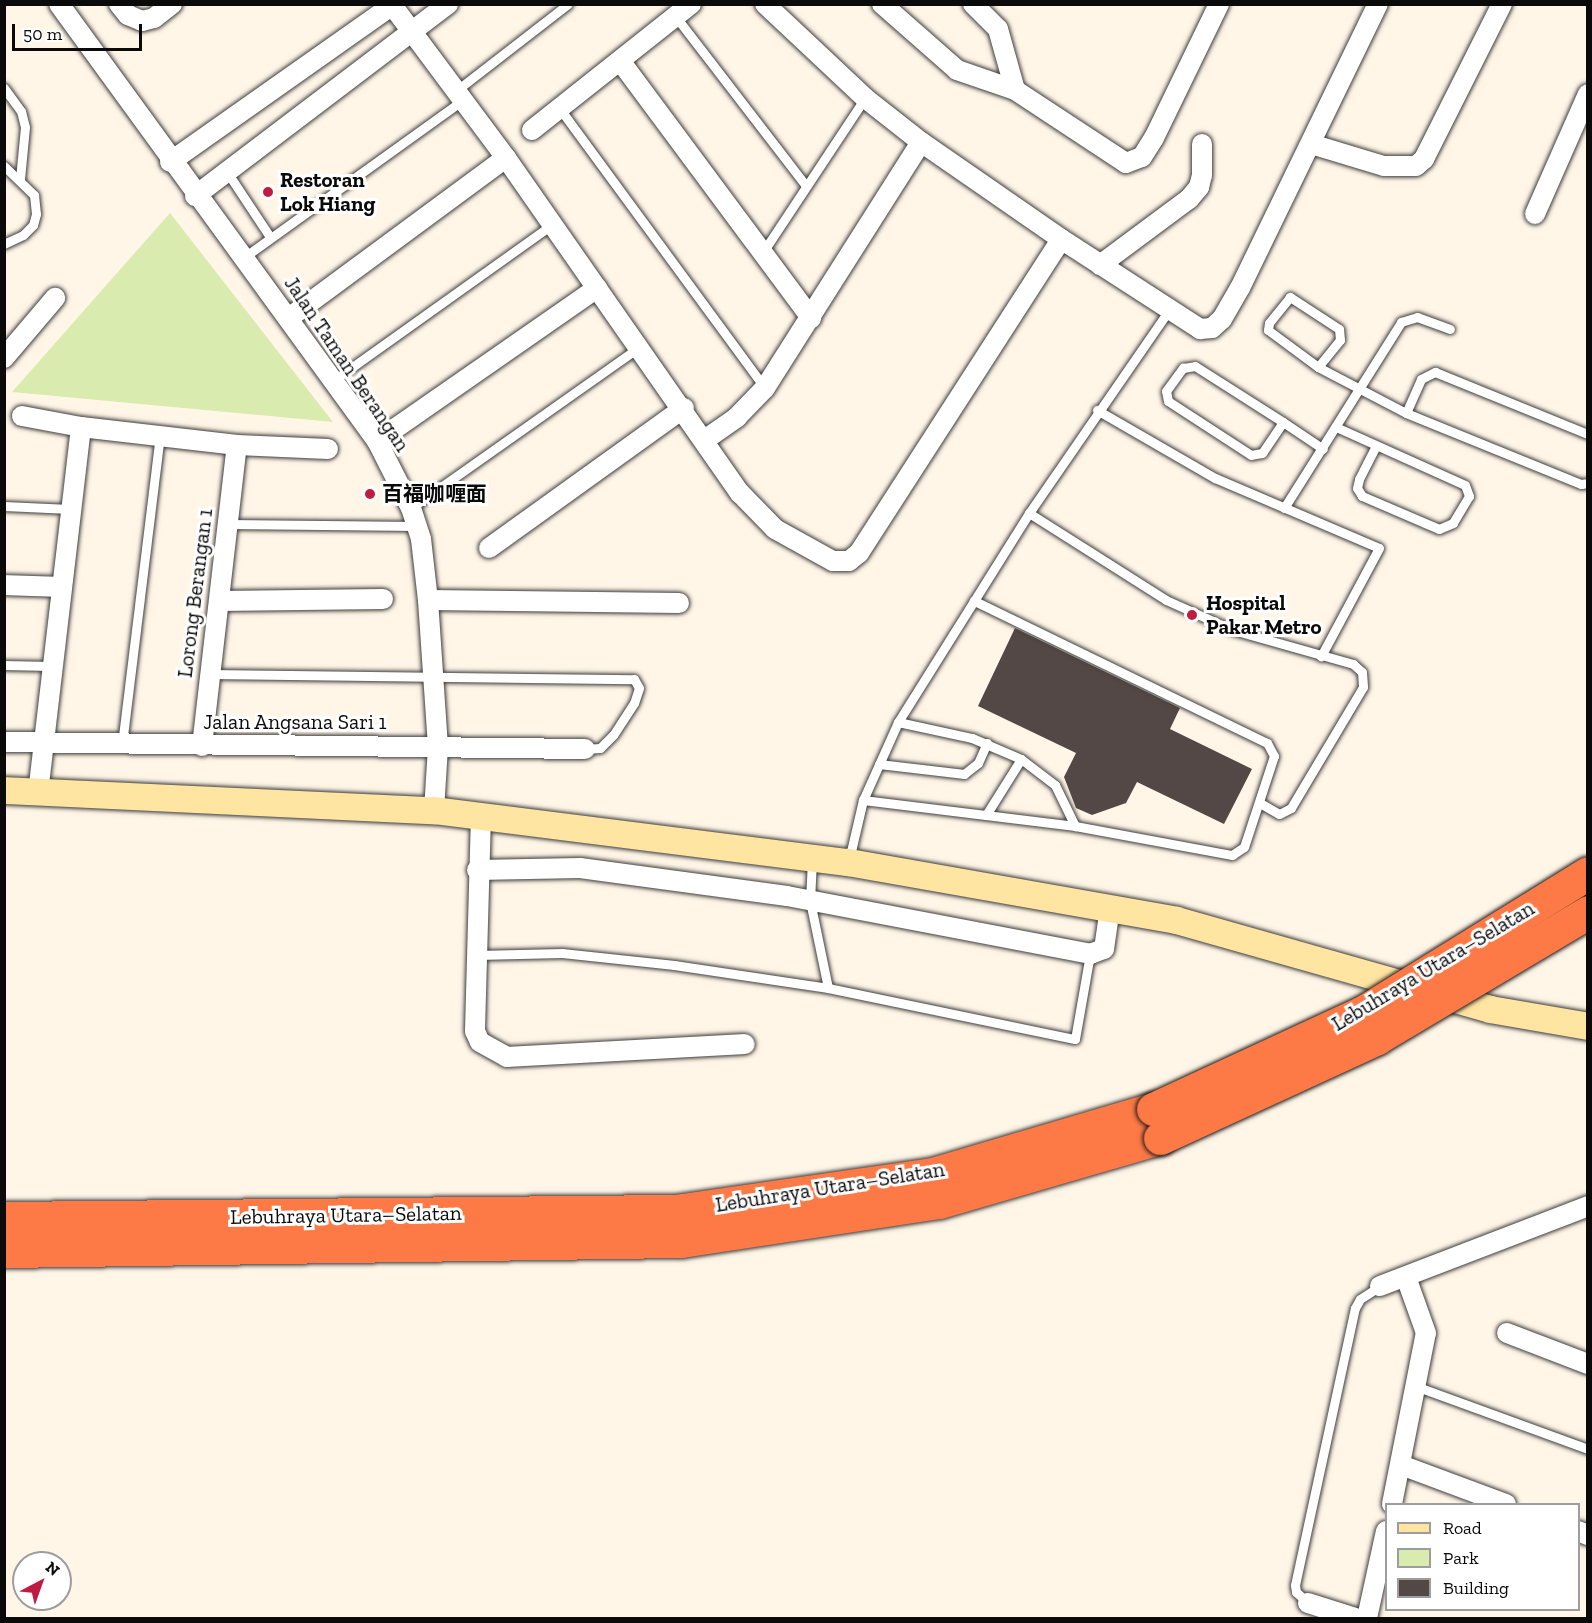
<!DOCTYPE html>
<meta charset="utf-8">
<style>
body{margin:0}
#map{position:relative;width:1592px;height:1623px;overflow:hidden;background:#fff6e7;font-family:"Zilla Slab","Noto Sans SC",serif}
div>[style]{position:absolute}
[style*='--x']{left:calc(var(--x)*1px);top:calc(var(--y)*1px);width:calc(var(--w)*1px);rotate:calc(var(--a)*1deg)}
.green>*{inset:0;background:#d9ebaf}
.building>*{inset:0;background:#534846}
.roads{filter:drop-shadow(0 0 2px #3d3d3d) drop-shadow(0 0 2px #3d3d3d)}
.service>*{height:9px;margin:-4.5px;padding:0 4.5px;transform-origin:4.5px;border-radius:4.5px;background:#fff}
.minor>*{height:20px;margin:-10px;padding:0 10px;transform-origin:10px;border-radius:10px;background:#fff}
.secondary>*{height:27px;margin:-13.5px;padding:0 13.5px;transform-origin:13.5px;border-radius:13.5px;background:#ffe4a2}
.motorway>*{height:33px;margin:-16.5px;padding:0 16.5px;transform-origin:16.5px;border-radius:16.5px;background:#fd7946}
.bridges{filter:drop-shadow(0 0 2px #1b1b1b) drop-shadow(0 0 2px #1b1b1b)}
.motorway-bridge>*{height:33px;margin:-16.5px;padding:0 16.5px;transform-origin:16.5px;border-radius:16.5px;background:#fd7946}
.dots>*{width:16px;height:16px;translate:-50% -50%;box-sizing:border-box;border:3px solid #fff;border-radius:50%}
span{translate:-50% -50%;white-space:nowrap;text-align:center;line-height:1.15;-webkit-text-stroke:6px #fff;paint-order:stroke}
.poi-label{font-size:21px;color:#0a0a0a;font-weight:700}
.left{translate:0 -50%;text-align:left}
.street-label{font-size:21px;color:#0a0a0a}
.frame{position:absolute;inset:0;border:6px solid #0a0a0a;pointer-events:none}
.legend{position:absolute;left:1385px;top:1503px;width:195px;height:108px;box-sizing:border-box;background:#fff;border:2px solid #9d9d9d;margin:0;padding:8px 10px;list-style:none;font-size:18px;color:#0a0a0a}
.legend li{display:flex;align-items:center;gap:12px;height:30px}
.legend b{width:30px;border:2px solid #9d9d9d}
.north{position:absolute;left:12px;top:1551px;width:60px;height:60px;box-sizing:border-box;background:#fff;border:2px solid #9d9d9d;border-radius:50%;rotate:41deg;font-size:16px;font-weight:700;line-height:24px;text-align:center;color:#0a0a0a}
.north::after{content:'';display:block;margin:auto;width:21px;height:27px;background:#c01c41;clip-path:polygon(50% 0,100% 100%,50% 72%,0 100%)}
.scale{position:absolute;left:12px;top:24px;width:130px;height:27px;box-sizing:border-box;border:3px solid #0a0a0a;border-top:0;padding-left:8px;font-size:18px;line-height:21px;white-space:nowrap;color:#0a0a0a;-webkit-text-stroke:4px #fff;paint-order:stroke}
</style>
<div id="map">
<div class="green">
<i style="clip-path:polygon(170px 213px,333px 422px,12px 392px)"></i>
</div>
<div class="building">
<i style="clip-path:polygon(1015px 628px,1180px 708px,1170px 729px,1252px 769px,1224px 824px,1137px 782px,1126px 803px,1092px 815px,1076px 808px,1064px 777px,1076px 753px,978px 706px)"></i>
</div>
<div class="roads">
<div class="service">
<i style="--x:676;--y:17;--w:213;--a:52.4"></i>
<i style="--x:4;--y:88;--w:29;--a:54"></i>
<i style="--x:21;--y:111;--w:16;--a:76"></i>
<i style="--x:25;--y:127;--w:52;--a:95.5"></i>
<i style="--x:457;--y:90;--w:140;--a:-37.8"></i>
<i style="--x:560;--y:109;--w:346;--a:53.7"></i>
<i style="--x:4;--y:166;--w:42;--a:44"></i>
<i style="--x:34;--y:195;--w:19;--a:84"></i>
<i style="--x:36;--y:214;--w:11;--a:105"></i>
<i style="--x:33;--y:225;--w:14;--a:135"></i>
<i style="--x:23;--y:235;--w:21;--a:155"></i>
<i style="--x:227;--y:172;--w:78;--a:56.5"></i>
<i style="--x:763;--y:252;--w:185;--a:-56.5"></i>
<i style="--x:243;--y:258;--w:271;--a:-35.7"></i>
<i style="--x:1318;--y:367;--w:35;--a:-51"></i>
<i style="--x:1340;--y:340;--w:11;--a:-95"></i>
<i style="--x:1339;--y:329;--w:59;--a:-146.9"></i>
<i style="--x:1290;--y:297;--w:33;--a:129"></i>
<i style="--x:1269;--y:323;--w:7;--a:98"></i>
<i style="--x:1268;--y:330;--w:62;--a:36.5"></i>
<i style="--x:1318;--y:367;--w:99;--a:27.6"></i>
<i style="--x:1406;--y:413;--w:189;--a:22.1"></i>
<i style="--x:1581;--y:484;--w:7;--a:-8"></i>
<i style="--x:334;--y:380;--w:267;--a:-35.5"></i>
<i style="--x:1097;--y:410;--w:136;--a:30"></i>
<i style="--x:1215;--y:478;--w:178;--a:23.1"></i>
<i style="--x:1379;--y:548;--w:123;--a:118.2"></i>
<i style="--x:1406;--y:413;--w:37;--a:-66"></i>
<i style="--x:1421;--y:379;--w:16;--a:-27"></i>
<i style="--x:1435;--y:372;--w:165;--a:22.1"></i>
<i style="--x:1283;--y:422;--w:37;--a:124"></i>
<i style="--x:1262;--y:453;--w:11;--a:170"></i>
<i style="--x:1251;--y:455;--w:99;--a:-147"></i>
<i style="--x:1168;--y:401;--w:10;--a:-101"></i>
<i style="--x:1166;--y:391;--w:29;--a:-54"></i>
<i style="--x:1183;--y:368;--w:12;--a:-9"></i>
<i style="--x:1195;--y:366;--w:104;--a:32.5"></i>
<i style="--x:1283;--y:422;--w:48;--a:34"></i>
<i style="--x:1336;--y:427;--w:141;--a:24.2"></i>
<i style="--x:1465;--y:485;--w:12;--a:70"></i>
<i style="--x:1469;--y:496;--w:31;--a:121"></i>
<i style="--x:1453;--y:523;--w:15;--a:157"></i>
<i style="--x:1439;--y:529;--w:84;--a:-156.8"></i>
<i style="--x:1362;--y:496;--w:9;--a:-122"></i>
<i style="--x:1357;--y:488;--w:9;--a:-77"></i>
<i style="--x:1359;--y:479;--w:36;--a:-63"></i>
<i style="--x:4;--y:506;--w:66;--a:2.6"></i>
<i style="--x:411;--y:508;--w:279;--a:-35.2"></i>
<i style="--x:1284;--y:508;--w:220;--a:-57.8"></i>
<i style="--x:1401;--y:322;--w:17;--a:-17"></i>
<i style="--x:1417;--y:317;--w:35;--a:20"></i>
<i style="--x:1029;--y:513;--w:247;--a:-55.4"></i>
<i style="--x:228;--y:524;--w:189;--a:0.6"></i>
<i style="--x:4;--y:665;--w:47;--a:1.2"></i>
<i style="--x:209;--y:674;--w:425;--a:0.7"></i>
<i style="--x:634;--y:679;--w:10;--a:61"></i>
<i style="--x:639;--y:688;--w:16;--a:108"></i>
<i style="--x:634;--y:703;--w:38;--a:123"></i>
<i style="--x:613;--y:735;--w:18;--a:135"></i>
<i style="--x:600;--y:748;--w:15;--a:176"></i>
<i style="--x:898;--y:722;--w:76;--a:12.2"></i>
<i style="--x:972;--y:738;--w:53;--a:23.2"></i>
<i style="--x:1021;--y:759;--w:43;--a:37.4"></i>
<i style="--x:1055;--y:785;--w:46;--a:64"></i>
<i style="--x:122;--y:744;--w:310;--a:-83"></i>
<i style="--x:879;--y:764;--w:86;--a:6.7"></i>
<i style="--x:964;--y:774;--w:18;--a:-38"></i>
<i style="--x:978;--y:763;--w:22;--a:-66"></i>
<i style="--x:863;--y:800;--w:214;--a:7"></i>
<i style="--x:1075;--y:826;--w:160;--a:10.5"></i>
<i style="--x:1232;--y:855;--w:14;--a:-34"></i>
<i style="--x:1244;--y:847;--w:96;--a:-71.8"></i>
<i style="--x:1274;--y:756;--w:15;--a:-118"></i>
<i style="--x:1267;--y:743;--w:326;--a:-154.1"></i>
<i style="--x:986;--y:815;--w:66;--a:-58"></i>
<i style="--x:812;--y:860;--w:41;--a:92.8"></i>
<i style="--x:810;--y:901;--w:89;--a:78.3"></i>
<i style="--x:849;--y:860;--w:62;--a:-76.9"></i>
<i style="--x:863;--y:800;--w:85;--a:-65.8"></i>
<i style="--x:898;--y:722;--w:247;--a:-57.9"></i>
<i style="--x:1029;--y:513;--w:162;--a:32.4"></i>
<i style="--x:1166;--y:600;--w:73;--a:24.1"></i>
<i style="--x:1233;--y:630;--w:125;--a:15.8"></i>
<i style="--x:1353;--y:664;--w:12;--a:42"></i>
<i style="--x:1362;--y:672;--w:15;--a:86"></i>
<i style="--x:1363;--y:687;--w:141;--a:120.8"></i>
<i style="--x:1291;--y:808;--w:13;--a:153"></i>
<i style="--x:1279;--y:814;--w:22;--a:-150"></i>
<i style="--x:477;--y:955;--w:85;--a:-1.3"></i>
<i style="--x:562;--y:953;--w:113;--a:6.1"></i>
<i style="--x:674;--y:965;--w:156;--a:8.5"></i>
<i style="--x:828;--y:988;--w:252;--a:11.7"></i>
<i style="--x:1075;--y:1039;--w:86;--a:-80"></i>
<i style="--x:1418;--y:1387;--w:181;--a:20"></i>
<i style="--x:1308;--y:1603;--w:16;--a:-137"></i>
<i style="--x:1296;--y:1592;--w:7;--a:-98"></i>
<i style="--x:1295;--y:1585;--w:283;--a:-77.8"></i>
<i style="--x:1355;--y:1308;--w:10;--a:-61"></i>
<i style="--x:1360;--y:1299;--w:24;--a:-33"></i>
</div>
<div class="minor">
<i style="--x:59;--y:4;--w:540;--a:53.96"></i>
<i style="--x:377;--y:441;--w:75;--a:63.1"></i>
<i style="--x:411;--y:508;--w:33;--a:72"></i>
<i style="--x:421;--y:539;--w:61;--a:83.5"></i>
<i style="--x:428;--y:600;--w:147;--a:86.1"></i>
<i style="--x:438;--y:747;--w:63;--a:93.6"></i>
<i style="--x:119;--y:4;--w:14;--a:51"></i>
<i style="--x:128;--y:15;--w:15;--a:23"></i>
<i style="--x:142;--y:21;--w:12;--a:-14"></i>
<i style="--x:154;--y:18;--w:23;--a:-38"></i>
<i style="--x:765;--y:4;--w:137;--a:43.2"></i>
<i style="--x:865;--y:98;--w:71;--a:38.2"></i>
<i style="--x:921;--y:142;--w:170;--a:34.7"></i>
<i style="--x:1061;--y:239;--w:166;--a:32.9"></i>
<i style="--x:1200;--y:329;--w:12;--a:-5"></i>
<i style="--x:1212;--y:328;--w:13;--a:-42"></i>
<i style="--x:1222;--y:319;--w:36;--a:-60"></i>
<i style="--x:1240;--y:288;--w:316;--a:-64.1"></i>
<i style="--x:882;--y:4;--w:100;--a:41.3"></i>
<i style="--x:957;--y:70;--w:61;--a:19"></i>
<i style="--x:1015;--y:90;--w:133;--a:33.3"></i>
<i style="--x:1126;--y:163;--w:17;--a:-21"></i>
<i style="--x:1142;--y:157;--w:22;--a:-58"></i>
<i style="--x:1154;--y:138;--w:149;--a:-64.1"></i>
<i style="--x:973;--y:4;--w:35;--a:45"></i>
<i style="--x:998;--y:29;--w:63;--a:74.4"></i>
<i style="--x:392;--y:5;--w:191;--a:53.3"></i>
<i style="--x:506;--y:158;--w:409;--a:55.1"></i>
<i style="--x:740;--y:493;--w:50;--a:45.8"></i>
<i style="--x:775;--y:529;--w:66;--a:28.9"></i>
<i style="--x:833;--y:561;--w:16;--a:0"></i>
<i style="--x:849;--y:561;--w:13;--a:-39"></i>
<i style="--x:859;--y:553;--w:373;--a:-57.2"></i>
<i style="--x:621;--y:62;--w:319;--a:53.4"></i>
<i style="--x:532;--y:130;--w:203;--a:-38.4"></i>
<i style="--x:1311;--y:144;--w:76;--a:16.8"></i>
<i style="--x:1384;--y:166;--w:32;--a:0"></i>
<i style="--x:1416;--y:166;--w:11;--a:-41"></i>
<i style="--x:1424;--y:159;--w:174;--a:-63.3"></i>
<i style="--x:170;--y:162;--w:274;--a:-35.2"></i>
<i style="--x:195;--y:196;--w:318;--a:-37.2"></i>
<i style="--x:1535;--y:214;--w:131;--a:-66.2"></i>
<i style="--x:1100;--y:265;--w:111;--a:-36.6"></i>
<i style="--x:1189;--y:199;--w:16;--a:-50"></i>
<i style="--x:1199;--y:187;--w:12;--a:-76"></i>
<i style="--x:1202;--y:175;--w:31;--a:-90"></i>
<i style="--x:290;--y:317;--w:268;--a:-36.4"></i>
<i style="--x:4;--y:358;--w:79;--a:-49.6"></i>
<i style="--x:22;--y:416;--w:60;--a:10.6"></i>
<i style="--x:81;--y:427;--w:367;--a:96.7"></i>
<i style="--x:81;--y:427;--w:157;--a:6.6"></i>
<i style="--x:237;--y:445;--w:91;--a:2.5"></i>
<i style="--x:706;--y:439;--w:38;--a:-35"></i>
<i style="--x:737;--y:417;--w:40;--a:-46"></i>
<i style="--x:765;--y:388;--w:291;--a:-57.6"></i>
<i style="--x:377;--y:441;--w:268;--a:-34.8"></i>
<i style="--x:489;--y:548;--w:240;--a:-35.7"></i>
<i style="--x:4;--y:585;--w:57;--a:2"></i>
<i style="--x:428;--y:600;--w:251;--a:0.7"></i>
<i style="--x:219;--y:601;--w:164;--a:-0.7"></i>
<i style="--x:4;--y:742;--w:581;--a:0.69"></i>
<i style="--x:202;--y:746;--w:303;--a:-83.4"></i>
<i style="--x:481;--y:815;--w:216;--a:91.6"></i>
<i style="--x:475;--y:1031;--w:12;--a:66"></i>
<i style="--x:480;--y:1042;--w:31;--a:29"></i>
<i style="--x:507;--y:1057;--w:238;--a:-3.1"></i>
<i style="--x:477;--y:870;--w:103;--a:-1.1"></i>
<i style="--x:580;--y:868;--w:209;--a:7.7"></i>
<i style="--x:787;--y:896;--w:309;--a:10.8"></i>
<i style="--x:1090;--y:954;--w:15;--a:-20"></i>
<i style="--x:1104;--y:949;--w:41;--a:-81.7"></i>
<i style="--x:1380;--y:1286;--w:223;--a:-21"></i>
<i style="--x:1507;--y:1333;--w:87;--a:20.9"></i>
<i style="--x:1401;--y:1465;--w:112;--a:20.4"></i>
<i style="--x:1392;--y:1504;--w:174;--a:-78.8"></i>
<i style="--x:1426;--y:1333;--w:59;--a:-109.7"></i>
<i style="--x:1578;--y:1531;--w:11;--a:22"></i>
<i style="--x:1308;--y:1603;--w:49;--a:17.7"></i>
<i style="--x:1367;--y:1618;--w:89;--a:-77.7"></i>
</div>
<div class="secondary">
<i style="--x:4;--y:790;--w:430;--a:2.7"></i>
<i style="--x:434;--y:810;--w:417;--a:7.2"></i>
<i style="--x:848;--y:862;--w:333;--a:10"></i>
<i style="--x:1176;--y:920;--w:326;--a:15.8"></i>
<i style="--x:1490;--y:1009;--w:99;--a:9.8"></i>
</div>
<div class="motorway">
<i style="--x:4;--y:1218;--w:672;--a:-0.6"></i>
<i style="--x:676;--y:1211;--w:260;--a:-8.2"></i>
<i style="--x:933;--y:1174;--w:229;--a:-16.5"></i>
<i style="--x:4;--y:1251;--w:677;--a:-0.85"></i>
<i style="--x:681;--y:1241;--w:261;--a:-8.6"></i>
<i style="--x:939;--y:1202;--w:230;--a:-16.2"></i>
</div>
</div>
<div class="bridges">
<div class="motorway-bridge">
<i style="--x:1153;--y:1109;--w:231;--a:-24.8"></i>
<i style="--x:1363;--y:1012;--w:264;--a:-31.7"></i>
<i style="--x:1160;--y:1138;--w:239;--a:-24.7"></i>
<i style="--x:1377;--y:1038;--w:246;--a:-30.8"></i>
</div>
</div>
<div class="dots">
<i style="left:268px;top:192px;background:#c01c41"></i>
<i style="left:370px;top:494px;background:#c01c41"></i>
<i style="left:1192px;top:615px;background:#c01c41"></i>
</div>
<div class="poi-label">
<span class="left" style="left:280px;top:192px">Restoran<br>Lok Hiang</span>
<span class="left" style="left:382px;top:494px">百福咖喱面</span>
<span class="left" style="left:1206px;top:615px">Hospital<br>Pakar Metro</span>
</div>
<div class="street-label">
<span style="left:347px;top:364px;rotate:56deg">Jalan Taman Berangan</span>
<span style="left:195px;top:593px;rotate:-83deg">Lorong Berangan 1</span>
<span style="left:295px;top:722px">Jalan Angsana Sari 1</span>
<span style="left:1433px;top:966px;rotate:-31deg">Lebuhraya Utara–Selatan</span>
<span style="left:830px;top:1187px;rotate:-9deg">Lebuhraya Utara–Selatan</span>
<span style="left:346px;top:1215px;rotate:-1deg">Lebuhraya Utara–Selatan</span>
</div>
<div class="frame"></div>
<ul class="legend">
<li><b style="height:8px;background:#ffe4a2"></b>Road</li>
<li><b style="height:16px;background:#d9ebaf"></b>Park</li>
<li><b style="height:16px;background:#534846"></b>Building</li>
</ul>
<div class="north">N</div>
<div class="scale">50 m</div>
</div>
